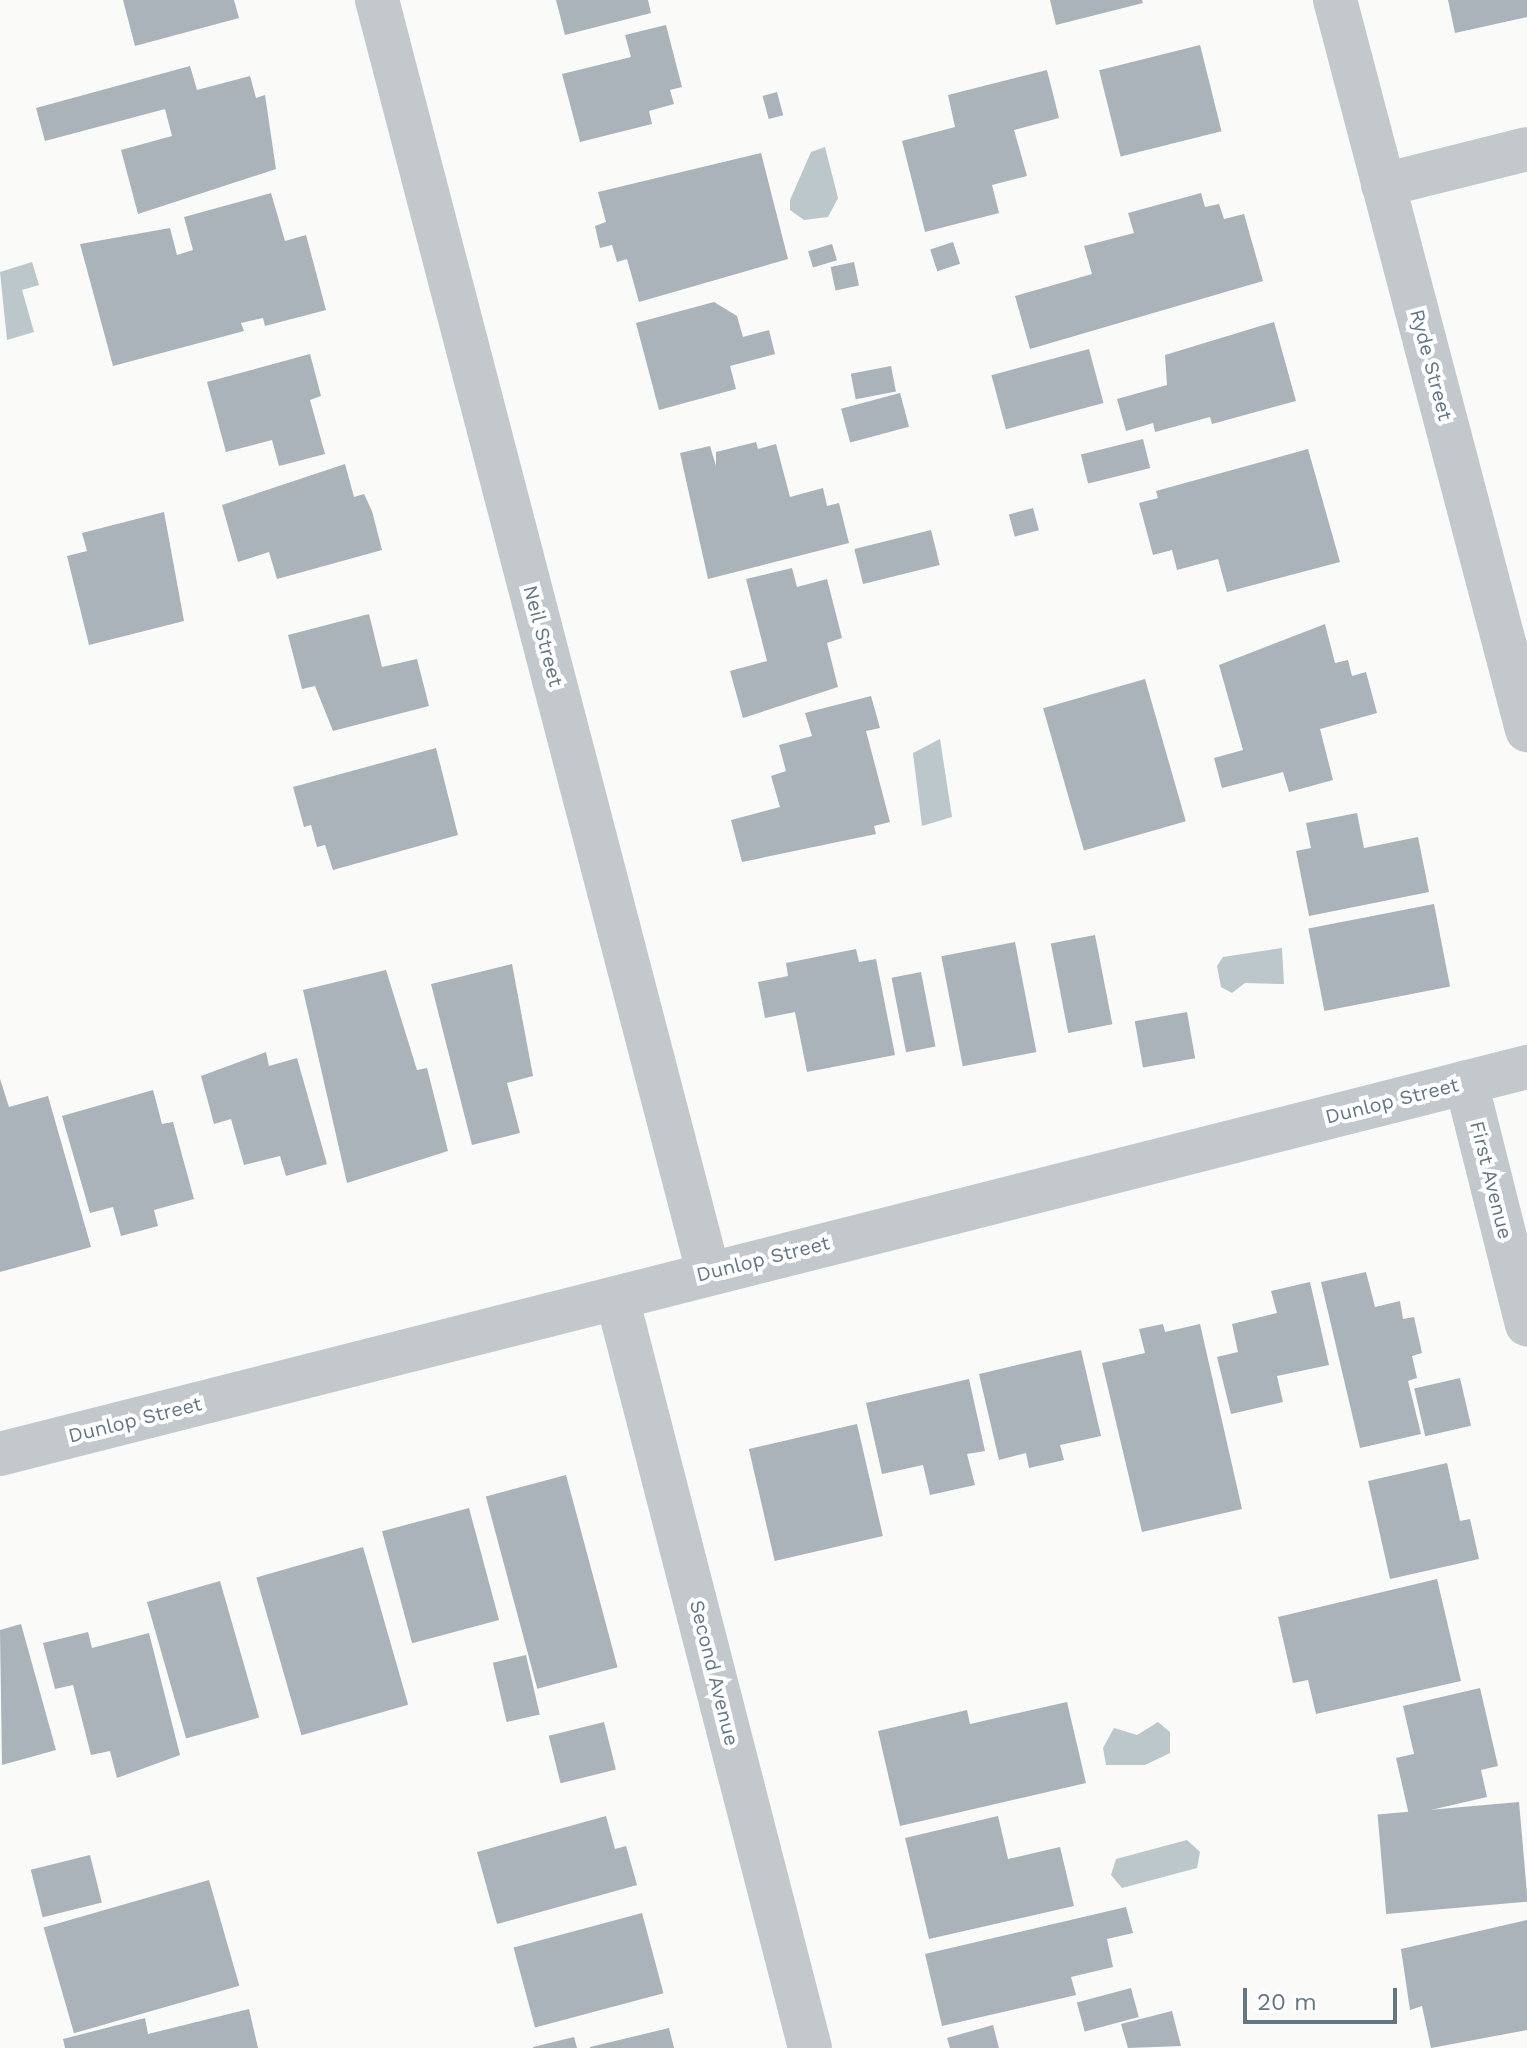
<!DOCTYPE html>
<style>
body{margin:0}
#map{position:relative;width:1527px;height:2048px;overflow:hidden;background:#fafaf8;font-family:"Work Sans",sans-serif}
div>[style]{position:absolute}
[style*='--x']{left:calc(var(--x)*1px);top:calc(var(--y)*1px);width:calc(var(--w)*1px);rotate:calc(var(--a)*1deg)}
.water>*{inset:0;background:#bbc7cb}
.building>*{inset:0;background:#aab3b9;transform-origin:0 0}
.minor>*{height:44px;margin:-22px;padding:0 22px;transform-origin:22px;border-radius:22px;background:#c3c8cc}
span{translate:-50% -50%;white-space:nowrap;text-align:center;line-height:1.15;-webkit-text-stroke:8px #fff;paint-order:stroke}
.street-label{font-size:20px;color:#657683}
.scale{position:absolute;left:1243px;top:1988px;width:154px;height:36px;box-sizing:border-box;border:4px solid #657683;border-top:0;padding-left:10px;font-size:24px;line-height:28px;white-space:nowrap;color:#657683;-webkit-text-stroke:6px #fff;paint-order:stroke}
</style>
<div id="map">
<div class="water">
<i style="clip-path:polygon(825px 147px,838px 198px,828px 217px,804px 220px,790px 210px,790px 200px,811px 152px)"></i>
<i style="clip-path:polygon(32px 262px,39px 285px,22px 290px,34px 332px,7px 340px,0 272px)"></i>
<i style="clip-path:polygon(940px 739px,952px 817px,922px 826px,913px 753px)"></i>
<i style="clip-path:polygon(1282px 948px,1284px 984px,1245px 983px,1232px 993px,1221px 987px,1217px 966px,1223px 957px)"></i>
<i style="clip-path:polygon(1158px 1722px,1170px 1732px,1170px 1753px,1145px 1765px,1106px 1765px,1103px 1748px,1114px 1728px,1137px 1735px)"></i>
<i style="clip-path:polygon(1187px 1840px,1200px 1852px,1197px 1868px,1122px 1888px,1111px 1875px,1116px 1859px)"></i>
</div>
<div class="building">
<i style="clip-path:polygon(123px 0,234px 0,239px 18px,135px 46px)"></i>
<i style="clip-path:polygon(556px 0,648px 0,651px 13px,565px 35px)"></i>
<i style="clip-path:polygon(1050px 0,1142px 0,1143px 3px,1056px 25px)"></i>
<i style="clip-path:polygon(1448px 0,1527px 0,1527px 17px,1455px 33px)"></i>
<i style="clip-path:polygon(666px 25px,682px 87px,670px 90px,674px 104px,649px 111px,652px 124px,580px 142px,562px 74px,631px 57px,625px 35px)"></i>
<i style="left:1200px;top:45px;width:89px;height:104px;rotate:76deg"></i>
<i style="clip-path:polygon(190px 66px,197px 90px,250px 76px,256px 98px,265px 95px,276px 169px,138px 214px,121px 150px,172px 136px,165px 109px,45px 141px,36px 108px)"></i>
<i style="clip-path:polygon(1047px 70px,1059px 118px,1014px 130px,1027px 176px,992px 185px,999px 213px,925px 232px,902px 141px,955px 127px,948px 95px)"></i>
<i style="left:777px;top:92px;width:24px;height:15px;rotate:75deg"></i>
<i style="clip-path:polygon(761px 153px,788px 259px,639px 302px,627px 259px,617px 262px,612px 245px,600px 248px,595px 226px,606px 222px,598px 192px)"></i>
<i style="clip-path:polygon(271px 193px,285px 241px,306px 235px,326px 310px,265px 326px,263px 318px,241px 323px,244px 331px,113px 366px,80px 244px,170px 228px,177px 255px,193px 250px,184px 217px)"></i>
<i style="clip-path:polygon(1201px 193px,1205px 207px,1219px 204px,1224px 219px,1244px 214px,1263px 281px,1030px 349px,1015px 296px,1092px 274px,1084px 246px,1134px 233px,1128px 213px)"></i>
<i style="left:953px;top:242px;width:23px;height:24px;rotate:72deg"></i>
<i style="left:832px;top:244px;width:17px;height:25px;rotate:73deg"></i>
<i style="left:854px;top:262px;width:24px;height:24px;rotate:78deg"></i>
<i style="clip-path:polygon(714px 302px,737px 316px,743px 337px,769px 330px,775px 354px,730px 366px,736px 389px,659px 410px,636px 323px)"></i>
<i style="clip-path:polygon(1274px 322px,1296px 401px,1212px 424px,1210px 417px,1155px 432px,1153px 423px,1126px 431px,1117px 399px,1167px 385px,1165px 355px)"></i>
<i style="left:1089px;top:349px;width:56px;height:101px;rotate:75deg"></i>
<i style="clip-path:polygon(310px 354px,321px 396px,310px 400px,325px 454px,279px 466px,272px 440px,226px 452px,207px 382px)"></i>
<i style="left:891px;top:366px;width:26px;height:41px;rotate:79deg"></i>
<i style="left:900px;top:393px;width:35px;height:61px;rotate:75deg"></i>
<i style="left:1143px;top:439px;width:30px;height:64px;rotate:76deg"></i>
<i style="clip-path:polygon(756px 442px,758px 449px,776px 444px,790px 497px,823px 488px,827px 506px,839px 503px,849px 543px,708px 579px,680px 453px,710px 446px,716px 466px,716px 452px)"></i>
<i style="clip-path:polygon(1308px 449px,1340px 562px,1227px 592px,1218px 559px,1177px 570px,1172px 550px,1153px 555px,1139px 503px,1158px 498px,1156px 491px)"></i>
<i style="clip-path:polygon(345px 464px,354px 497px,364px 494px,372px 511px,382px 550px,277px 579px,269px 552px,238px 562px,222px 505px)"></i>
<i style="left:1033px;top:508px;width:23px;height:25px;rotate:75deg"></i>
<i style="clip-path:polygon(164px 512px,184px 621px,89px 645px,67px 556px,87px 551px,82px 533px)"></i>
<i style="left:931px;top:530px;width:36px;height:79px;rotate:76deg"></i>
<i style="clip-path:polygon(792px 568px,797px 587px,827px 579px,842px 638px,827px 643px,838px 687px,743px 718px,730px 671px,767px 661px,746px 579px)"></i>
<i style="clip-path:polygon(369px 614px,382px 667px,417px 659px,429px 706px,333px 731px,315px 686px,302px 689px,288px 635px)"></i>
<i style="clip-path:polygon(1325px 624px,1335px 663px,1348px 660px,1352px 676px,1366px 672px,1377px 713px,1320px 729px,1333px 780px,1289px 792px,1283px 772px,1222px 788px,1214px 758px,1243px 750px,1219px 665px)"></i>
<i style="left:1145px;top:679px;width:148px;height:106px;rotate:74deg"></i>
<i style="clip-path:polygon(871px 696px,880px 728px,866px 731px,890px 822px,874px 826px,876px 834px,742px 862px,731px 820px,780px 807px,771px 776px,786px 771px,779px 745px,812px 736px,805px 713px)"></i>
<i style="clip-path:polygon(436px 748px,458px 835px,333px 870px,325px 845px,317px 847px,311px 825px,304px 827px,293px 787px)"></i>
<i style="clip-path:polygon(1357px 813px,1364px 848px,1418px 837px,1429px 892px,1309px 916px,1296px 851px,1311px 848px,1306px 823px)"></i>
<i style="left:1434px;top:904px;width:84px;height:128px;rotate:79deg"></i>
<i style="left:1095px;top:935px;width:91px;height:45px;rotate:79deg"></i>
<i style="left:1015px;top:942px;width:112px;height:75px;rotate:79deg"></i>
<i style="clip-path:polygon(856px 949px,859px 962px,876px 959px,895px 1055px,807px 1072px,795px 1012px,765px 1018px,758px 982px,788px 976px,786px 963px)"></i>
<i style="clip-path:polygon(512px 964px,533px 1076px,507px 1083px,520px 1133px,472px 1145px,431px 984px)"></i>
<i style="clip-path:polygon(386px 970px,417px 1070px,427px 1068px,448px 1151px,347px 1183px,303px 990px)"></i>
<i style="left:921px;top:972px;width:76px;height:30px;rotate:79deg"></i>
<i style="left:1187px;top:1012px;width:47px;height:53px;rotate:80deg"></i>
<i style="clip-path:polygon(266px 1052px,269px 1066px,297px 1058px,327px 1164px,286px 1176px,280px 1156px,244px 1165px,231px 1119px,214px 1124px,201px 1076px)"></i>
<i style="clip-path:polygon(0 1079px,9px 1107px,48px 1096px,91px 1247px,0 1272px)"></i>
<i style="clip-path:polygon(153px 1090px,162px 1124px,173px 1122px,194px 1199px,154px 1210px,158px 1226px,121px 1236px,113px 1207px,90px 1213px,62px 1116px)"></i>
<i style="clip-path:polygon(1366px 1272px,1375px 1307px,1400px 1301px,1403px 1319px,1414px 1317px,1422px 1353px,1412px 1356px,1417px 1378px,1408px 1381px,1421px 1434px,1360px 1448px,1321px 1282px)"></i>
<i style="clip-path:polygon(1310px 1282px,1329px 1365px,1277px 1376px,1283px 1402px,1231px 1414px,1217px 1357px,1238px 1352px,1232px 1324px,1277px 1313px,1271px 1291px)"></i>
<i style="clip-path:polygon(1163px 1324px,1165px 1332px,1200px 1324px,1242px 1509px,1142px 1532px,1102px 1363px,1145px 1353px,1139px 1329px)"></i>
<i style="clip-path:polygon(1081px 1350px,1101px 1436px,1060px 1445px,1064px 1460px,1029px 1468px,1026px 1453px,999px 1460px,979px 1374px)"></i>
<i style="left:1460px;top:1378px;width:49px;height:47px;rotate:77deg"></i>
<i style="clip-path:polygon(969px 1379px,985px 1451px,967px 1454px,975px 1485px,930px 1495px,923px 1465px,882px 1474px,866px 1403px)"></i>
<i style="left:857px;top:1424px;width:115px;height:111px;rotate:77deg"></i>
<i style="clip-path:polygon(1447px 1463px,1460px 1521px,1470px 1519px,1479px 1559px,1390px 1579px,1368px 1481px)"></i>
<i style="left:566px;top:1475px;width:199px;height:83px;rotate:75deg"></i>
<i style="left:469px;top:1508px;width:116px;height:90px;rotate:75deg"></i>
<i style="left:363px;top:1547px;width:164px;height:111px;rotate:74deg"></i>
<i style="clip-path:polygon(1437px 1579px,1461px 1681px,1316px 1714px,1308px 1680px,1293px 1683px,1278px 1617px)"></i>
<i style="left:220px;top:1581px;width:142px;height:76px;rotate:74deg"></i>
<i style="clip-path:polygon(21px 1624px,56px 1750px,2px 1765px,0 1630px)"></i>
<i style="clip-path:polygon(88px 1632px,92px 1648px,149px 1633px,180px 1755px,117px 1778px,110px 1751px,91px 1755px,73px 1685px,55px 1689px,43px 1643px)"></i>
<i style="left:526px;top:1655px;width:61px;height:34px;rotate:77deg"></i>
<i style="clip-path:polygon(1480px 1688px,1498px 1766px,1481px 1770px,1487px 1797px,1409px 1815px,1396px 1758px,1414px 1754px,1403px 1706px)"></i>
<i style="clip-path:polygon(1067px 1702px,1086px 1783px,900px 1826px,878px 1731px,967px 1710px,970px 1724px)"></i>
<i style="left:604px;top:1722px;width:49px;height:57px;rotate:76deg"></i>
<i style="left:1519px;top:1802px;width:100px;height:142px;rotate:85deg"></i>
<i style="clip-path:polygon(606px 1816px,615px 1849px,626px 1846px,637px 1885px,497px 1924px,477px 1852px)"></i>
<i style="clip-path:polygon(998px 1816px,1008px 1859px,1060px 1847px,1074px 1906px,929px 1939px,905px 1838px)"></i>
<i style="left:90px;top:1855px;width:49px;height:61px;rotate:76deg"></i>
<i style="left:209px;top:1880px;width:110px;height:172px;rotate:74deg"></i>
<i style="clip-path:polygon(1126px 1907px,1133px 1933px,1107px 1939px,1113px 1967px,1071px 1977px,1076px 1995px,942px 2026px,925px 1954px)"></i>
<i style="left:642px;top:1913px;width:83px;height:133px;rotate:75deg"></i>
<i style="clip-path:polygon(1527px 1920px,1527px 2030px,1431px 2048px,1422px 2006px,1410px 2010px,1401px 1949px)"></i>
<i style="left:1131px;top:1988px;width:30px;height:56px;rotate:75deg"></i>
<i style="clip-path:polygon(249px 2009px,258px 2048px,65px 2048px,63px 2039px,145px 2018px,148px 2034px)"></i>
<i style="clip-path:polygon(1172px 2011px,1181px 2046px,1128px 2048px,1121px 2024px)"></i>
<i style="clip-path:polygon(993px 2025px,999px 2048px,950px 2048px,947px 2038px)"></i>
<i style="clip-path:polygon(669px 2028px,674px 2048px,590px 2048px,590px 2047px)"></i>
<i style="clip-path:polygon(574px 2037px,577px 2048px,533px 2048px,533px 2047px)"></i>
</div>
<div class="minor">
<i style="--x:377;--y:0;--w:1314;--a:75.41"></i>
<i style="--x:1335;--y:0;--w:755;--a:75.26"></i>
<i style="--x:1383;--y:185;--w:148;--a:-14"></i>
<i style="--x:1466;--y:1082;--w:250;--a:75.9"></i>
<i style="--x:617;--y:1298;--w:774;--a:75.57"></i>
<i style="--x:0;--y:1454;--w:1575;--a:-14.22"></i>
</div>
<div class="street-label">
<span style="left:1431px;top:365px;rotate:75deg">Ryde Street</span>
<span style="left:543px;top:636px;rotate:75deg">Neil Street</span>
<span style="left:1392px;top:1101px;rotate:-14deg">Dunlop Street</span>
<span style="left:1491px;top:1180px;rotate:76deg">First Avenue</span>
<span style="left:763px;top:1259px;rotate:-14deg">Dunlop Street</span>
<span style="left:135px;top:1420px;rotate:-14deg">Dunlop Street</span>
<span style="left:714px;top:1673px;rotate:76deg">Second Avenue</span>
</div>
<div class="scale">20 m</div>
</div>
